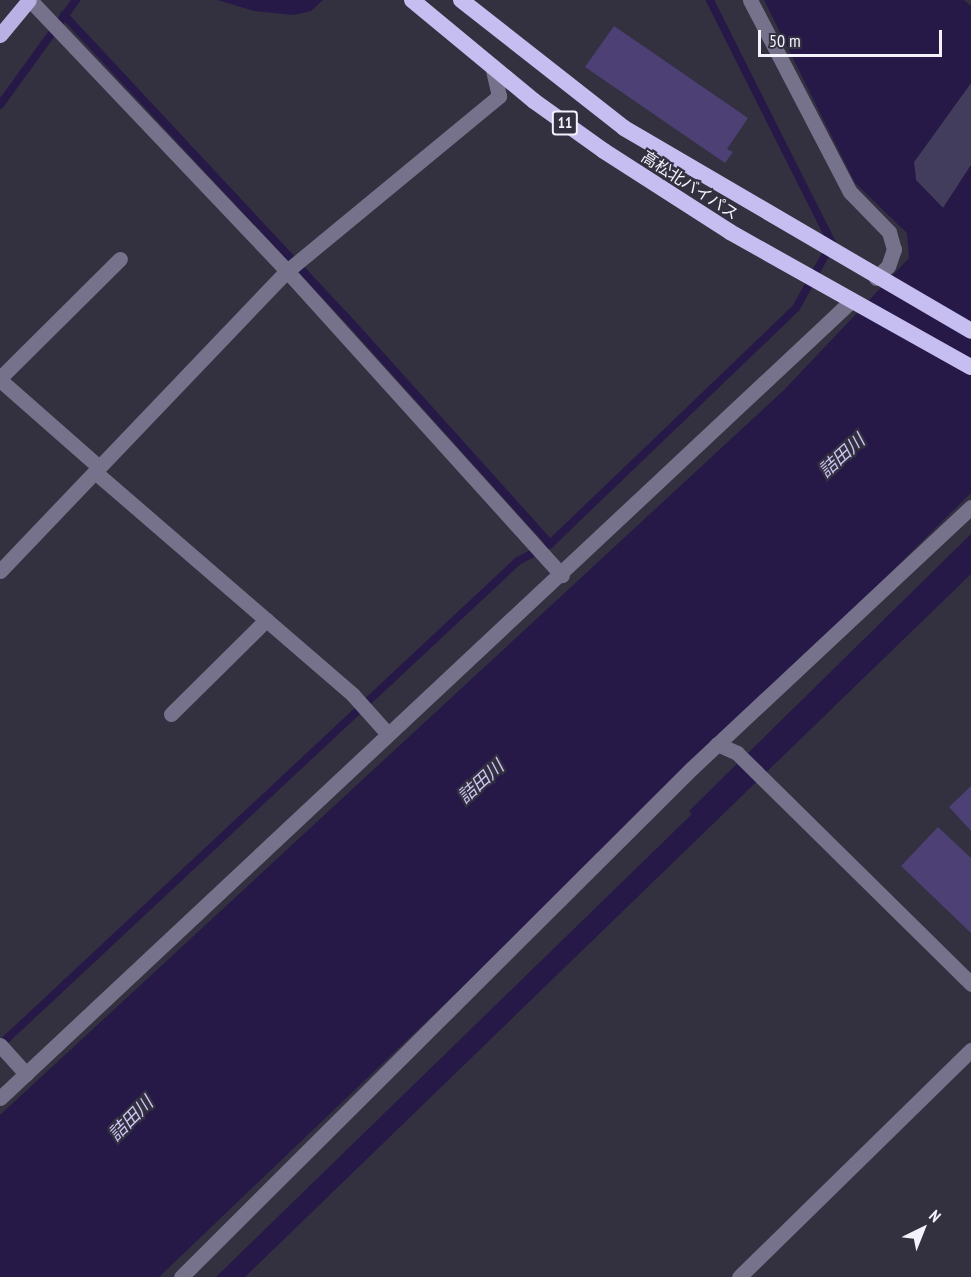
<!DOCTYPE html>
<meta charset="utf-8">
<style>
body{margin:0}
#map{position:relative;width:971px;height:1277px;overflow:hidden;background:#33303f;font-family:"PT Sans Narrow","Noto Sans JP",sans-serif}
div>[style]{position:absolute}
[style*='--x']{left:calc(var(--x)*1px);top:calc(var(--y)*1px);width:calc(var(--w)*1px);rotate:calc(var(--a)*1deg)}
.green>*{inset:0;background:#433d5d}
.water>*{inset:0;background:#261948}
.stream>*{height:8px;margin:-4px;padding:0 4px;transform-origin:4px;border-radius:4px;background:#261948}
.building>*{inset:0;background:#4c4074}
.minor>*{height:15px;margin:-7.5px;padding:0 7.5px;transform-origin:7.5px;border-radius:7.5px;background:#76728b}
.primary>*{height:15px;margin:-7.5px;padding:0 7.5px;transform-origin:7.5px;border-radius:7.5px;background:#b9b1e4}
.trunk>*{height:16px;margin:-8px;padding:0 8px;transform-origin:8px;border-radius:8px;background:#c6bef0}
span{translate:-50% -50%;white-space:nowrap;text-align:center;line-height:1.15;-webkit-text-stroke:4.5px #33303f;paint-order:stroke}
.shield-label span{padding:2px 4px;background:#33303f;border:2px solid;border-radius:4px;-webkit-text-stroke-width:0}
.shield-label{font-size:15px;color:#f4f2fc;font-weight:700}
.street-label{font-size:16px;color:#f4f2fc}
.water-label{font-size:18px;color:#cec6f7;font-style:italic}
.north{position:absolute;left:893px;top:1199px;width:60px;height:60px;-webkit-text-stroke:4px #33303f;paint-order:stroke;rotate:43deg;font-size:16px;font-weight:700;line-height:24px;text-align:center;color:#f4f2fc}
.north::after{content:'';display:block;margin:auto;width:21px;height:27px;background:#f4f2fc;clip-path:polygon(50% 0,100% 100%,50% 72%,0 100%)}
.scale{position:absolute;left:758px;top:30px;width:184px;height:27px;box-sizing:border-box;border:3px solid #f4f2fc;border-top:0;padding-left:8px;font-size:18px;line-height:21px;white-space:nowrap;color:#f4f2fc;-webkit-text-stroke:4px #33303f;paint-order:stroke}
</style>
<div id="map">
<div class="green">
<i style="clip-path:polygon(971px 83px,971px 165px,943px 208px,916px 180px,914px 162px)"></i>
</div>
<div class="water">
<i style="clip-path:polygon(218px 0,323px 0,311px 11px,294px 15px,254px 11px)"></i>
<i style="clip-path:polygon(764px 0,964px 0,971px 6px,971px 83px,914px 162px,916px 180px,943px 208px,971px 165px,971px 493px,717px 744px,159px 1277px,0 1277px,0 1115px,784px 390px,909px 258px,907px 233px,855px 183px)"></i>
<i style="clip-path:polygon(971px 534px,971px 574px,245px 1277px,216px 1277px,692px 814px,689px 811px)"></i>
</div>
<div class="stream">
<i style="--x:64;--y:15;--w:412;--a:47"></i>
<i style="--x:345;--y:316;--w:307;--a:48"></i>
<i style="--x:0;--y:105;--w:130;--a:-54.1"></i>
<i style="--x:0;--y:1045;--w:709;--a:-43.06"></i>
<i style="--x:518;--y:561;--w:36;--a:-28"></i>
<i style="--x:550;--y:544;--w:341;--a:-43.8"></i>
<i style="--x:796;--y:308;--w:74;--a:-61"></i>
<i style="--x:832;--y:243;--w:272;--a:-116.7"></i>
</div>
<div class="building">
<i style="clip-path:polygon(614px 26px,748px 118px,727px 149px,733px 152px,725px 163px,585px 67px)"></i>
<i style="clip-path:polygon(971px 786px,971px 831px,949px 807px)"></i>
<i style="clip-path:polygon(938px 827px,971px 858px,971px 933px,901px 866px)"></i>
</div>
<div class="minor">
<i style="--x:30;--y:0;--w:373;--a:46.5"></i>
<i style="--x:287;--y:271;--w:410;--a:47.9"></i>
<i style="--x:750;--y:0;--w:216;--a:62.5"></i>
<i style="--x:850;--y:192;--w:56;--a:45.7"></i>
<i style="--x:889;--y:232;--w:18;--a:74"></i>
<i style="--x:894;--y:249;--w:18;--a:109"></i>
<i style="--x:888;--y:266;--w:17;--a:135"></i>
<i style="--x:0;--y:378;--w:169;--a:-44.8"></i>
<i style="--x:0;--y:380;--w:132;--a:41.3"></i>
<i style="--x:95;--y:472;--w:341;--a:40.8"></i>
<i style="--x:353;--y:695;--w:52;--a:48.1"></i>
<i style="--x:0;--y:571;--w:415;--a:-46.3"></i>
<i style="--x:287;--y:271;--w:275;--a:-39.5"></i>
<i style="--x:499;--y:96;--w:31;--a:-103"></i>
<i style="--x:171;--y:714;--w:134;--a:-44.7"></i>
<i style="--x:717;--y:744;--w:22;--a:24"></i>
<i style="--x:737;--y:753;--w:329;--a:44.6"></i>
<i style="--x:0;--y:1045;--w:39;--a:48"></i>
<i style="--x:0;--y:1098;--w:1166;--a:-43.12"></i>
<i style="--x:181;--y:1277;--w:721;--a:-44.89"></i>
<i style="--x:692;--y:768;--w:382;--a:-43.1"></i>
<i style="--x:739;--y:1277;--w:325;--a:-44.4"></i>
</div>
<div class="primary">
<i style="--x:0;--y:35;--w:45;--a:-50.4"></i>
</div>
<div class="trunk">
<i style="--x:412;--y:0;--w:158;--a:39.6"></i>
<i style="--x:534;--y:101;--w:86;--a:35.5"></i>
<i style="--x:604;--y:151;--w:150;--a:32.7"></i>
<i style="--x:730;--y:232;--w:276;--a:29.3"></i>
<i style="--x:461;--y:0;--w:207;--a:38.1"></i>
<i style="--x:624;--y:128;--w:402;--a:30.3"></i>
</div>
<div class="shield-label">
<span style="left:565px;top:123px">11</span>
</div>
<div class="street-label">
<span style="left:690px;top:185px;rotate:33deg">高松北バイパス</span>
</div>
<div class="water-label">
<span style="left:842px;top:456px;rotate:-42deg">詰田川</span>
<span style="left:481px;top:782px;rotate:-42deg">詰田川</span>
<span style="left:131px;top:1119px;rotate:-45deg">詰田川</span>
</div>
<div class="north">N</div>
<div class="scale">50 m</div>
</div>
